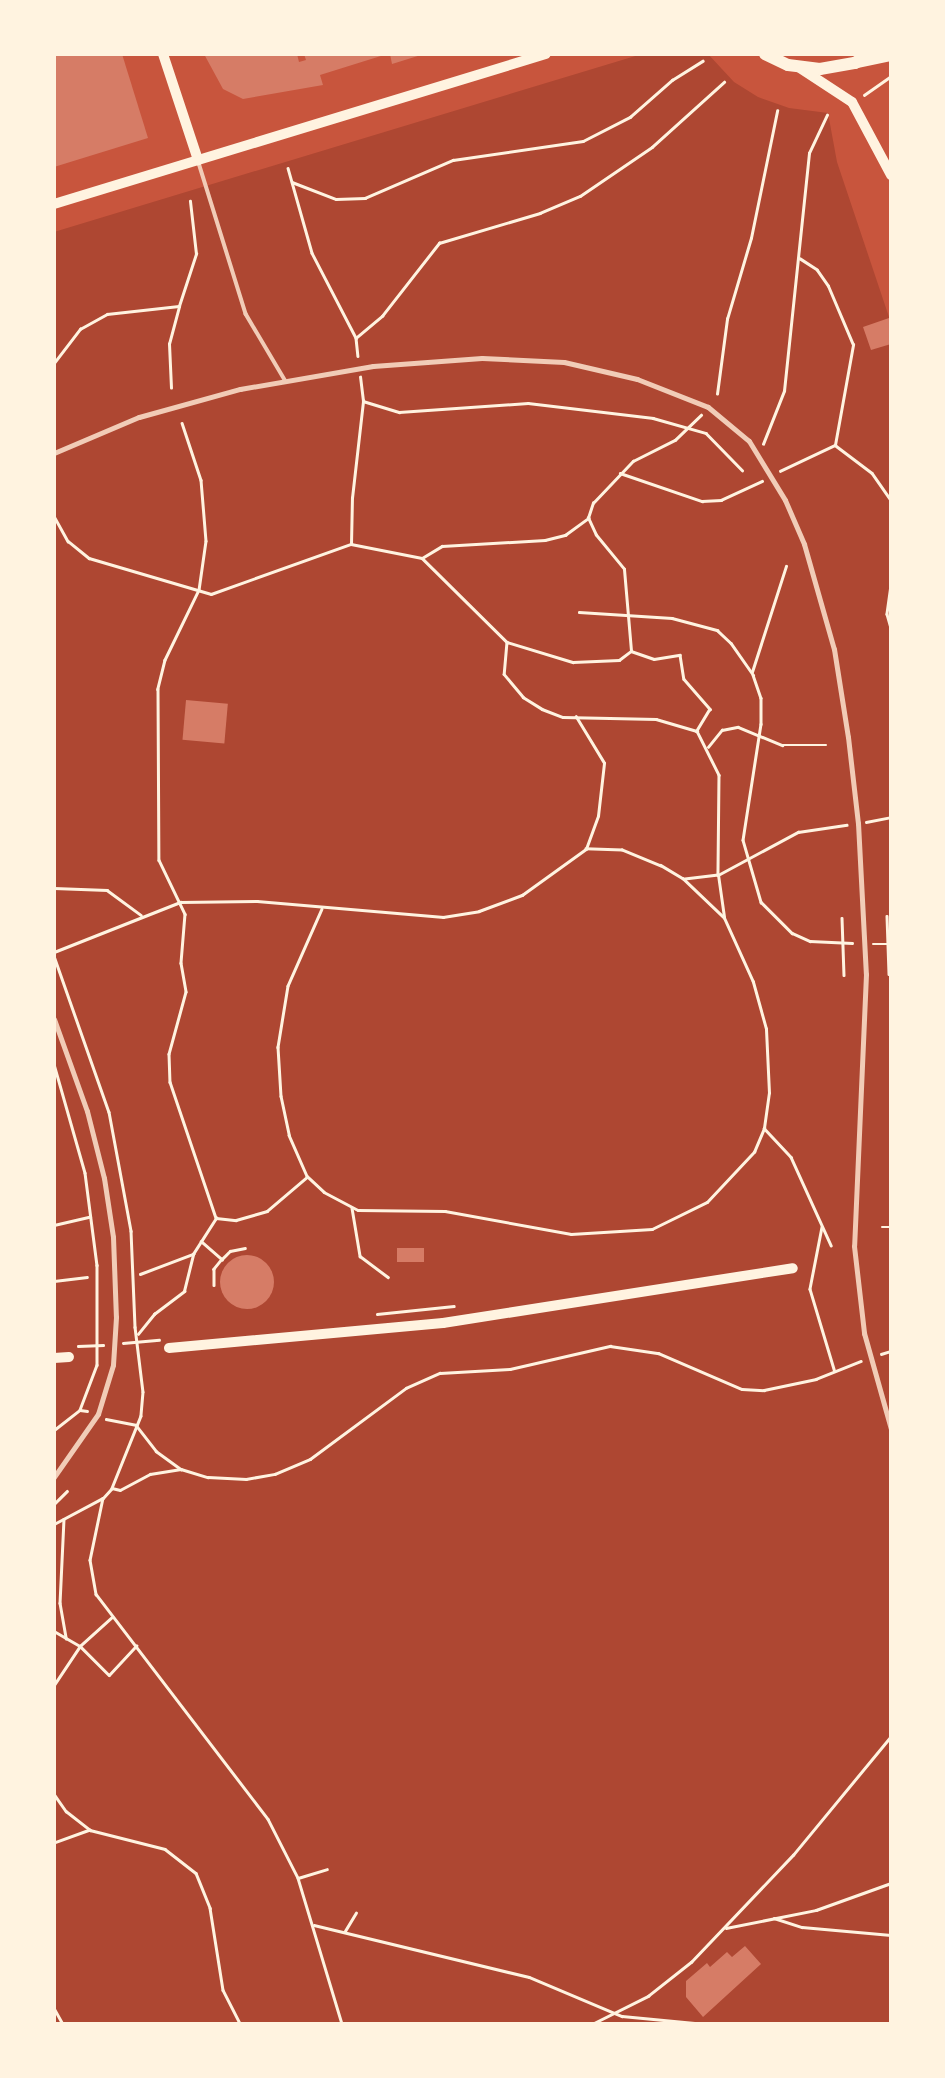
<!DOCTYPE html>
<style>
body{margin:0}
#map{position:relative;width:945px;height:2078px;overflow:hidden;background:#c8553d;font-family:"Asap Condensed",sans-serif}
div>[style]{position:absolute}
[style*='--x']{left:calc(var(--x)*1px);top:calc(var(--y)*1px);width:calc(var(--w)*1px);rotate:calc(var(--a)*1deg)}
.green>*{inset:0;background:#ae4732}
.building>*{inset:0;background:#d67c66;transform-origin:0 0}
.round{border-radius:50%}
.path>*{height:2.5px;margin:-1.25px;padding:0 1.25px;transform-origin:1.25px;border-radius:1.25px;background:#fff3e0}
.service>*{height:3.5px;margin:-1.75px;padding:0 1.75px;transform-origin:1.75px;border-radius:1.75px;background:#f1ccb7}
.pedestrian>*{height:5px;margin:-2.5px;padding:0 2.5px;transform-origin:2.5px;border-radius:2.5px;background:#f1ccb7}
.secondary>*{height:10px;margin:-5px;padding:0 5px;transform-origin:5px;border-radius:5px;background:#fff3e0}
.primary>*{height:12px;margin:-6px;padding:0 6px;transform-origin:6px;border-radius:6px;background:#fff3e0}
span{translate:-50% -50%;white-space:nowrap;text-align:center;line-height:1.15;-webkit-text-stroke:5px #fff3e0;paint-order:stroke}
.frame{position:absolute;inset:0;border:56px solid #fff3e0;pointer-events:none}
</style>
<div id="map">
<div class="green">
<i style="clip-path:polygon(642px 54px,708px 54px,734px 82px,758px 97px,789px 108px,828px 113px,837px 162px,891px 323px,891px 2024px,54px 2024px,54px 232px)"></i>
</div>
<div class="building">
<i style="clip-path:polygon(54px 54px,122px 54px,148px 138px,54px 167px)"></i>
<i style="clip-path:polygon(204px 54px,297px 54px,299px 62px,306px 60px,304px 54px,384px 55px,320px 75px,323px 85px,243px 99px,223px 89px)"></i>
<i style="clip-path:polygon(390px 54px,421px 54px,421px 55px,392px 64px)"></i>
<i style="clip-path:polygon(889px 318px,891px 344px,871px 350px,863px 327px)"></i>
<i style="left:186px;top:700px;width:42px;height:40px;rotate:5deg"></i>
<i style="left:397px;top:1248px;width:27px;height:14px"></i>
<i class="round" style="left:220px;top:1255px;width:54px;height:54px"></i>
<i style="clip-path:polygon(745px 1946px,761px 1964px,703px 2017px,686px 1997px,686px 1981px,707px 1963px,710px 1967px,727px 1952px,732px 1957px)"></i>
</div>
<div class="path">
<i style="--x:864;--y:95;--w:33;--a:-35"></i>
<i style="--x:288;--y:168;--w:88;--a:74.2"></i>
<i style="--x:312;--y:253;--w:96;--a:62.6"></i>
<i style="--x:356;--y:338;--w:18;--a:84"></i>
<i style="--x:292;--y:182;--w:47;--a:21.1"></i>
<i style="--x:336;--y:199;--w:29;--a:-2"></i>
<i style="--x:365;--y:198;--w:96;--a:-23.4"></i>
<i style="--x:453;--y:160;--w:131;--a:-8.3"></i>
<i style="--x:583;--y:141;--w:53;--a:-27.1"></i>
<i style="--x:630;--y:117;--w:56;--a:-41.4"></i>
<i style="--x:672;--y:80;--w:36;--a:-32"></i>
<i style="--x:357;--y:337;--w:33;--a:-40"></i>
<i style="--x:382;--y:316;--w:93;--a:-52"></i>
<i style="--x:439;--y:243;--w:105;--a:-16.5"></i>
<i style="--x:540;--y:213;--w:43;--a:-23"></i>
<i style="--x:580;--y:196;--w:87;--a:-34.2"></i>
<i style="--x:652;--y:147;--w:97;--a:-42.1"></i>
<i style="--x:54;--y:363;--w:43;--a:-52.6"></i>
<i style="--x:80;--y:329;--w:31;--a:-29"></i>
<i style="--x:107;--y:314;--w:72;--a:-6.3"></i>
<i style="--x:179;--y:306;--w:55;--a:-71.9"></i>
<i style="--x:196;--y:254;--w:53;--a:-96.5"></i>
<i style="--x:171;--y:388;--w:44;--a:-92.6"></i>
<i style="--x:169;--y:344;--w:39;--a:-75"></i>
<i style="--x:717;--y:394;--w:76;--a:-82.4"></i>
<i style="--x:727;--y:319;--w:84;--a:-73.5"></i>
<i style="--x:751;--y:238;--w:130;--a:-78.4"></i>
<i style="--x:363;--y:401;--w:38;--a:17"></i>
<i style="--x:399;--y:412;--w:129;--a:-4"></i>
<i style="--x:528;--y:403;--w:126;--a:6.8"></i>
<i style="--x:653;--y:418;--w:55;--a:15.8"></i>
<i style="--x:706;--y:433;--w:52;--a:45.8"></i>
<i style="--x:182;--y:423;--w:60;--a:71.6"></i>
<i style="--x:201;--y:480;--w:61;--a:85.3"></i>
<i style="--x:206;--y:541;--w:49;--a:98.1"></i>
<i style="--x:199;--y:590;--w:78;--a:115.9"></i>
<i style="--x:165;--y:660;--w:30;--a:104"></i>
<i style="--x:158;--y:689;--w:171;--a:89.7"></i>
<i style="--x:159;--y:860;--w:60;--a:64.3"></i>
<i style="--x:185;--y:914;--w:49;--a:94.7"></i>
<i style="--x:181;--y:963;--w:29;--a:80"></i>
<i style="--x:186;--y:992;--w:64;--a:105.3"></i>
<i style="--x:169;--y:1054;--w:28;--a:88"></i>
<i style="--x:170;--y:1082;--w:144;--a:71.3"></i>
<i style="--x:763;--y:444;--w:57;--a:-68.4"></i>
<i style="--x:784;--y:391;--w:239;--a:-84"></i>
<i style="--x:809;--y:153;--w:42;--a:-64.7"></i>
<i style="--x:835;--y:445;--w:46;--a:37.1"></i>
<i style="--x:872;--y:473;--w:33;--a:55"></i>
<i style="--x:780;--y:471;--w:61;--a:-25.3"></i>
<i style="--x:835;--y:445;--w:102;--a:-79.8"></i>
<i style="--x:853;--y:345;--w:64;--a:-113"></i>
<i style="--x:828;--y:286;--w:19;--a:-125"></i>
<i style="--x:817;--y:270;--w:20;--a:-147"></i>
<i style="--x:620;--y:473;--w:87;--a:18.9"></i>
<i style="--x:702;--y:501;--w:19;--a:-3"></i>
<i style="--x:721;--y:500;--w:45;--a:-24.9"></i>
<i style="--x:54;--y:516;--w:29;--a:61"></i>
<i style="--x:68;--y:541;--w:27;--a:39"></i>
<i style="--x:89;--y:558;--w:127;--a:16.4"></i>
<i style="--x:211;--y:594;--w:149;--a:-19.7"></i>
<i style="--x:351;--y:544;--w:46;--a:-88.8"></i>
<i style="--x:352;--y:498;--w:98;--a:-83.5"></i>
<i style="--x:363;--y:401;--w:24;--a:-97"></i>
<i style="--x:351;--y:544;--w:72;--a:11.2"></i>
<i style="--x:422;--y:558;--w:23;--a:-31"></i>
<i style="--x:442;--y:546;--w:103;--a:-3.3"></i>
<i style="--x:545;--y:540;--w:21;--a:-14"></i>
<i style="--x:565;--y:535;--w:29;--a:-36"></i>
<i style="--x:422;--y:558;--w:120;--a:44.7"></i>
<i style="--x:507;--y:642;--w:69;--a:16.9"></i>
<i style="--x:573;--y:662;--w:46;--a:-2.5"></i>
<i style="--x:619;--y:660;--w:15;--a:-37"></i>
<i style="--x:631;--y:651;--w:82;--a:-94.9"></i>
<i style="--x:624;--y:569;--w:44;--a:-129.5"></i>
<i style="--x:596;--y:535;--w:19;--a:-115"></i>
<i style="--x:588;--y:518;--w:16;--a:-72"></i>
<i style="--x:593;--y:503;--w:58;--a:-46.4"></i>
<i style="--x:633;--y:461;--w:47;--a:-26.6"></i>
<i style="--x:675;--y:440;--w:36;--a:-44"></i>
<i style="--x:891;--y:585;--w:29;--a:98"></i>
<i style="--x:887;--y:614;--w:15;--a:74"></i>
<i style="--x:579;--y:612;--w:93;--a:3.7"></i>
<i style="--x:672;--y:618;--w:47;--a:14.9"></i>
<i style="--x:717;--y:630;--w:19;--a:43"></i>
<i style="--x:731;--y:643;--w:39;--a:55"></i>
<i style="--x:753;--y:675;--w:24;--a:71"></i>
<i style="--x:761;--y:698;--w:26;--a:90"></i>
<i style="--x:761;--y:724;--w:117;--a:98.8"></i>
<i style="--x:743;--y:840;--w:65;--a:73.8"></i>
<i style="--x:761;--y:902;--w:44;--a:45"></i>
<i style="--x:792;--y:933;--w:20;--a:24"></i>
<i style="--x:810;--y:941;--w:42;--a:2.7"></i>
<i style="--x:507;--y:642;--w:32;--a:95"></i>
<i style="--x:504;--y:674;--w:30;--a:50"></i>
<i style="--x:523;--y:697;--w:22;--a:32"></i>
<i style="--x:542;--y:709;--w:22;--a:21"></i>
<i style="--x:563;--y:717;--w:93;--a:1.2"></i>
<i style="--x:656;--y:719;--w:43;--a:16.3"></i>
<i style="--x:697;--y:731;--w:49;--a:63.4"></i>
<i style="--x:719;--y:775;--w:100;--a:90.6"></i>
<i style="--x:718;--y:875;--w:33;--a:173"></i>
<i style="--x:631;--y:651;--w:24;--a:19"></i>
<i style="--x:654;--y:659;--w:26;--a:-9"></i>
<i style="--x:680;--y:655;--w:24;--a:81"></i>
<i style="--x:684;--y:679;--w:40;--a:49"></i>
<i style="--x:710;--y:709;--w:26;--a:121"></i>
<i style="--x:752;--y:672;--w:111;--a:-72.2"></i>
<i style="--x:708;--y:747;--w:22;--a:-51"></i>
<i style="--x:722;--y:730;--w:16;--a:-11"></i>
<i style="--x:738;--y:727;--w:48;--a:22.2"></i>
<i style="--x:782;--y:745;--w:44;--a:0"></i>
<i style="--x:866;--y:822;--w:25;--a:-11"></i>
<i style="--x:54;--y:888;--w:53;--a:2.2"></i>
<i style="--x:107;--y:890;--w:42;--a:36.3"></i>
<i style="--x:322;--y:909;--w:84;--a:113.8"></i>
<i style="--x:288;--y:986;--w:62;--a:99.3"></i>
<i style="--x:278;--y:1047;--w:49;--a:86.5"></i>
<i style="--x:281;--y:1096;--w:40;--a:78"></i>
<i style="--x:289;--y:1135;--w:45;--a:66.3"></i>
<i style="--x:307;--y:1176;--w:23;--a:43"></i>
<i style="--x:324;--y:1192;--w:38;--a:28"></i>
<i style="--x:358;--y:1210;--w:87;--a:0.7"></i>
<i style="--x:445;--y:1211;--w:128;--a:10.3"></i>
<i style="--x:571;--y:1234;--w:81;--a:-3.5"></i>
<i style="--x:652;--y:1229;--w:61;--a:-26.1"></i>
<i style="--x:707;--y:1202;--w:69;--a:-46.8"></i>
<i style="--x:754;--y:1152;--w:26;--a:-67"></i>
<i style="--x:764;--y:1128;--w:35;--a:-82"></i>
<i style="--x:769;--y:1093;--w:64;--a:-92.7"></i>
<i style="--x:766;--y:1029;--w:49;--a:-105.5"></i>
<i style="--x:753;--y:982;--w:70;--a:-114.4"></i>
<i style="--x:724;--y:918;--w:57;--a:-136.4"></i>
<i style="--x:683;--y:879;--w:26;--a:-149"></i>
<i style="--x:661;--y:866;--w:42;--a:-157.7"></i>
<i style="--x:622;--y:850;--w:36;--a:-178"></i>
<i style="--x:887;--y:916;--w:58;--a:88"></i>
<i style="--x:724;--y:917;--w:42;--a:-98.1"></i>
<i style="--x:718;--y:875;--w:91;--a:-28.3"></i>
<i style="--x:798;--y:832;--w:49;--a:-8.3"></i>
<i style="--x:842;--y:918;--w:57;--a:88"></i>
<i style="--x:873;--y:944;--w:18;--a:0"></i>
<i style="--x:54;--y:952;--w:136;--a:-21.6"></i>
<i style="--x:180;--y:902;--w:77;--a:-0.7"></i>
<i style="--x:257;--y:901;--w:187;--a:4.9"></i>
<i style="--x:443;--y:917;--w:36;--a:-9"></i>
<i style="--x:479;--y:911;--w:46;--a:-20.4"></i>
<i style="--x:522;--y:895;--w:79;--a:-35.7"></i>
<i style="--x:586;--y:849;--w:35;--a:-70"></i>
<i style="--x:598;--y:816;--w:53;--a:-83.5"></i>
<i style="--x:604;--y:763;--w:54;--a:-121.3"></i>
<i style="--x:54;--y:956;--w:165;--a:70.6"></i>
<i style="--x:109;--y:1112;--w:121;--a:79.5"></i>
<i style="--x:131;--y:1231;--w:96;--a:87.6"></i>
<i style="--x:135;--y:1327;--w:65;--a:83"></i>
<i style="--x:143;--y:1392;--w:24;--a:95"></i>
<i style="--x:141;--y:1416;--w:78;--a:111.9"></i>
<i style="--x:54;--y:1064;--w:113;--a:74.1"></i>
<i style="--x:85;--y:1173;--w:93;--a:82.6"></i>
<i style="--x:97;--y:1265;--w:100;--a:90"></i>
<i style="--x:97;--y:1365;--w:48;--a:110.7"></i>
<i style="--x:764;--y:1128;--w:40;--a:47"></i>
<i style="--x:791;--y:1157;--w:97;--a:65.6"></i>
<i style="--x:352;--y:1208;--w:49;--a:80.5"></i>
<i style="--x:360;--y:1256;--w:35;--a:37"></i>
<i style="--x:216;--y:1218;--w:20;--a:6"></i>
<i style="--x:236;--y:1220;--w:32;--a:-16"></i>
<i style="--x:267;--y:1211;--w:52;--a:-40.4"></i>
<i style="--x:54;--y:1225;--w:37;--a:-13"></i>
<i style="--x:822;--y:1227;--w:63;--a:101"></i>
<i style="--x:810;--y:1289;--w:84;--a:73.3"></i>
<i style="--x:882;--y:1227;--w:9;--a:0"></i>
<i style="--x:201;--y:1241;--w:28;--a:41"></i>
<i style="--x:222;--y:1259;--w:13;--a:129"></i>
<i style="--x:214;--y:1269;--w:16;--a:90"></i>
<i style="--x:222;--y:1259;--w:11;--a:-45"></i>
<i style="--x:230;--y:1251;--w:15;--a:-11"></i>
<i style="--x:140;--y:1274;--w:57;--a:-20.7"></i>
<i style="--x:54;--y:1281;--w:33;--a:-7"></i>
<i style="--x:377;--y:1314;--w:77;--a:-5.9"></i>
<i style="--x:138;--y:1334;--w:26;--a:-51"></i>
<i style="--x:154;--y:1314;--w:38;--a:-37"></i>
<i style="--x:184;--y:1291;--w:38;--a:-76"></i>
<i style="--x:193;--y:1254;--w:43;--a:-57.4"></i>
<i style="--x:123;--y:1343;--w:36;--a:-5"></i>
<i style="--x:78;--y:1346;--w:25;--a:-2"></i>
<i style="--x:881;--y:1354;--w:10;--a:-17"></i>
<i style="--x:106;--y:1419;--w:31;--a:11"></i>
<i style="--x:136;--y:1425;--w:33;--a:52"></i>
<i style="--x:156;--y:1451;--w:31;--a:36"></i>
<i style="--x:181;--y:1469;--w:28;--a:17"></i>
<i style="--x:208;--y:1477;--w:38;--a:3"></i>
<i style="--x:246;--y:1479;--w:29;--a:-10"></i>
<i style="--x:275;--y:1474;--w:38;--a:-23"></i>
<i style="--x:310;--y:1459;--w:119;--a:-36.5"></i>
<i style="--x:406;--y:1388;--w:37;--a:-24"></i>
<i style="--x:440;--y:1373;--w:70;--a:-3.3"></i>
<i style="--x:510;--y:1369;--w:103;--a:-13"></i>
<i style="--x:610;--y:1346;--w:49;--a:8.3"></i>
<i style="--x:658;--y:1353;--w:91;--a:23.2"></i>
<i style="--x:742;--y:1389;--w:22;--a:3"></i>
<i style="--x:764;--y:1390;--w:53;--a:-11.9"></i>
<i style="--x:816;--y:1379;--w:48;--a:-21.8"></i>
<i style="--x:54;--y:1430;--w:33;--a:-38"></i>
<i style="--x:80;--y:1410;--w:7;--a:8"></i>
<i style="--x:103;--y:1498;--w:63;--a:101.8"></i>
<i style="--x:90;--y:1560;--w:35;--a:80"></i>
<i style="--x:96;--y:1594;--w:283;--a:52.6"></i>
<i style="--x:268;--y:1819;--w:66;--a:63"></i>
<i style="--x:298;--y:1878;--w:152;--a:73.2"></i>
<i style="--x:54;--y:1504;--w:18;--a:-45"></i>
<i style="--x:64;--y:1519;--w:84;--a:92.7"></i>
<i style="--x:60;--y:1603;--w:36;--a:80"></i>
<i style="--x:54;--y:1524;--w:55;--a:-28"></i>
<i style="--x:103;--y:1498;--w:13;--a:-48"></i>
<i style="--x:112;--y:1488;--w:8;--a:14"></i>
<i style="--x:120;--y:1490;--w:34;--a:-28"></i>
<i style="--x:150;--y:1474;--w:31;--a:-9"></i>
<i style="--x:54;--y:1631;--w:30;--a:30"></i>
<i style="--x:80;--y:1646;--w:41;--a:45"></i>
<i style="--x:109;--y:1675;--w:40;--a:-47"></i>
<i style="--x:54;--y:1685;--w:47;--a:-56.3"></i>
<i style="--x:80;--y:1646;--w:42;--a:-42.1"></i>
<i style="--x:54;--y:1794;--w:21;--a:55"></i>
<i style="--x:66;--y:1811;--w:31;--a:38"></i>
<i style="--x:90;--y:1830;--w:38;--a:160"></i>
<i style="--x:90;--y:1830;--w:77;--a:14.2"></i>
<i style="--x:165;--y:1849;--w:39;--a:38"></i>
<i style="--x:196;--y:1873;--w:38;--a:68"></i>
<i style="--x:210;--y:1908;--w:83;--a:81"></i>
<i style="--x:223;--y:1990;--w:38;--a:63"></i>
<i style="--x:298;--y:1878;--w:30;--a:-17"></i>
<i style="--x:774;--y:1918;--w:29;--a:18"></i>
<i style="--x:802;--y:1927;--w:89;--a:5.1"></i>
<i style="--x:314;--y:1925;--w:221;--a:13.6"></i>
<i style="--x:529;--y:1977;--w:101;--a:22.8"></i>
<i style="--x:622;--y:2016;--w:83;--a:5.5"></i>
<i style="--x:726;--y:1928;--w:92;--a:-11.3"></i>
<i style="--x:816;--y:1910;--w:80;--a:-19.8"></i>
<i style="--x:345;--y:1931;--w:21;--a:-59"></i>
<i style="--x:54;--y:2008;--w:18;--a:61"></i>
<i style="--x:592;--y:2024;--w:63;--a:-26.6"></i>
<i style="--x:648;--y:1996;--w:55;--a:-38.3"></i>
<i style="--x:691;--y:1962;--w:148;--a:-46.4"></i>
<i style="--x:793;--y:1855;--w:154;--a:-50.5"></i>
</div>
<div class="service">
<i style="--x:199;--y:163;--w:158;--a:72.7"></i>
<i style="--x:246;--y:314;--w:77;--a:59.4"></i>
</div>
<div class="pedestrian">
<i style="--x:54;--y:453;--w:92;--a:-23"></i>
<i style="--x:139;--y:417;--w:105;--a:-15.5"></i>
<i style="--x:240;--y:389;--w:135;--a:-9.8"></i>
<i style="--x:373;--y:366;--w:109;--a:-4.2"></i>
<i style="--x:482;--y:358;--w:82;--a:2.8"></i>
<i style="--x:564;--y:362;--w:75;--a:13.1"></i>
<i style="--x:637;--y:379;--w:76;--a:21.5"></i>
<i style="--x:708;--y:407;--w:53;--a:39.7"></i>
<i style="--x:749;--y:441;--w:69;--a:58.6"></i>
<i style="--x:785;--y:500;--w:48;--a:66.6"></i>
<i style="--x:804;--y:544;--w:109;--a:74.1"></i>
<i style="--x:834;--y:649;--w:89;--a:81"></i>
<i style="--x:848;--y:737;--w:87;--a:83.4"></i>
<i style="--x:858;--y:823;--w:151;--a:87"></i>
<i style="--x:866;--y:974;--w:272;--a:92.5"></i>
<i style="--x:854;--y:1246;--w:88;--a:83.4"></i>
<i style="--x:864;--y:1333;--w:100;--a:74.3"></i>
<i style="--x:54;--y:1019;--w:98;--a:70.3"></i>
<i style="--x:87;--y:1111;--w:69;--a:75.8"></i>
<i style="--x:104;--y:1178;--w:60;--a:81.3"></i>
<i style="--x:113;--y:1237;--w:80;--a:87.9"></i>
<i style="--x:116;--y:1317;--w:48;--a:93.6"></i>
<i style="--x:113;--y:1365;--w:51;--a:107"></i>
<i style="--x:98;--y:1414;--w:77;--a:124.9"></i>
</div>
<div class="secondary">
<i style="--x:163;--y:54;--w:112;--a:71.7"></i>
<i style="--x:800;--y:68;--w:62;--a:33.2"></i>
<i style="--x:852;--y:102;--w:83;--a:61.9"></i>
<i style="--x:54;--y:204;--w:514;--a:-16.96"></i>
<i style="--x:169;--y:1348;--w:275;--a:-5.2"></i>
<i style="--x:443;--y:1323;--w:354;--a:-8.9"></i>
<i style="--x:54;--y:1358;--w:15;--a:-4"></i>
</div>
<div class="primary">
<i style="--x:765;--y:54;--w:25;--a:26"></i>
<i style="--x:788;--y:65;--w:32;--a:7"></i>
<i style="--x:820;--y:69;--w:36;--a:-10"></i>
<i style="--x:855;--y:63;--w:15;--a:-37"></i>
<i style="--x:858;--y:62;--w:34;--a:-12"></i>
</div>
<div class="frame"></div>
</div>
